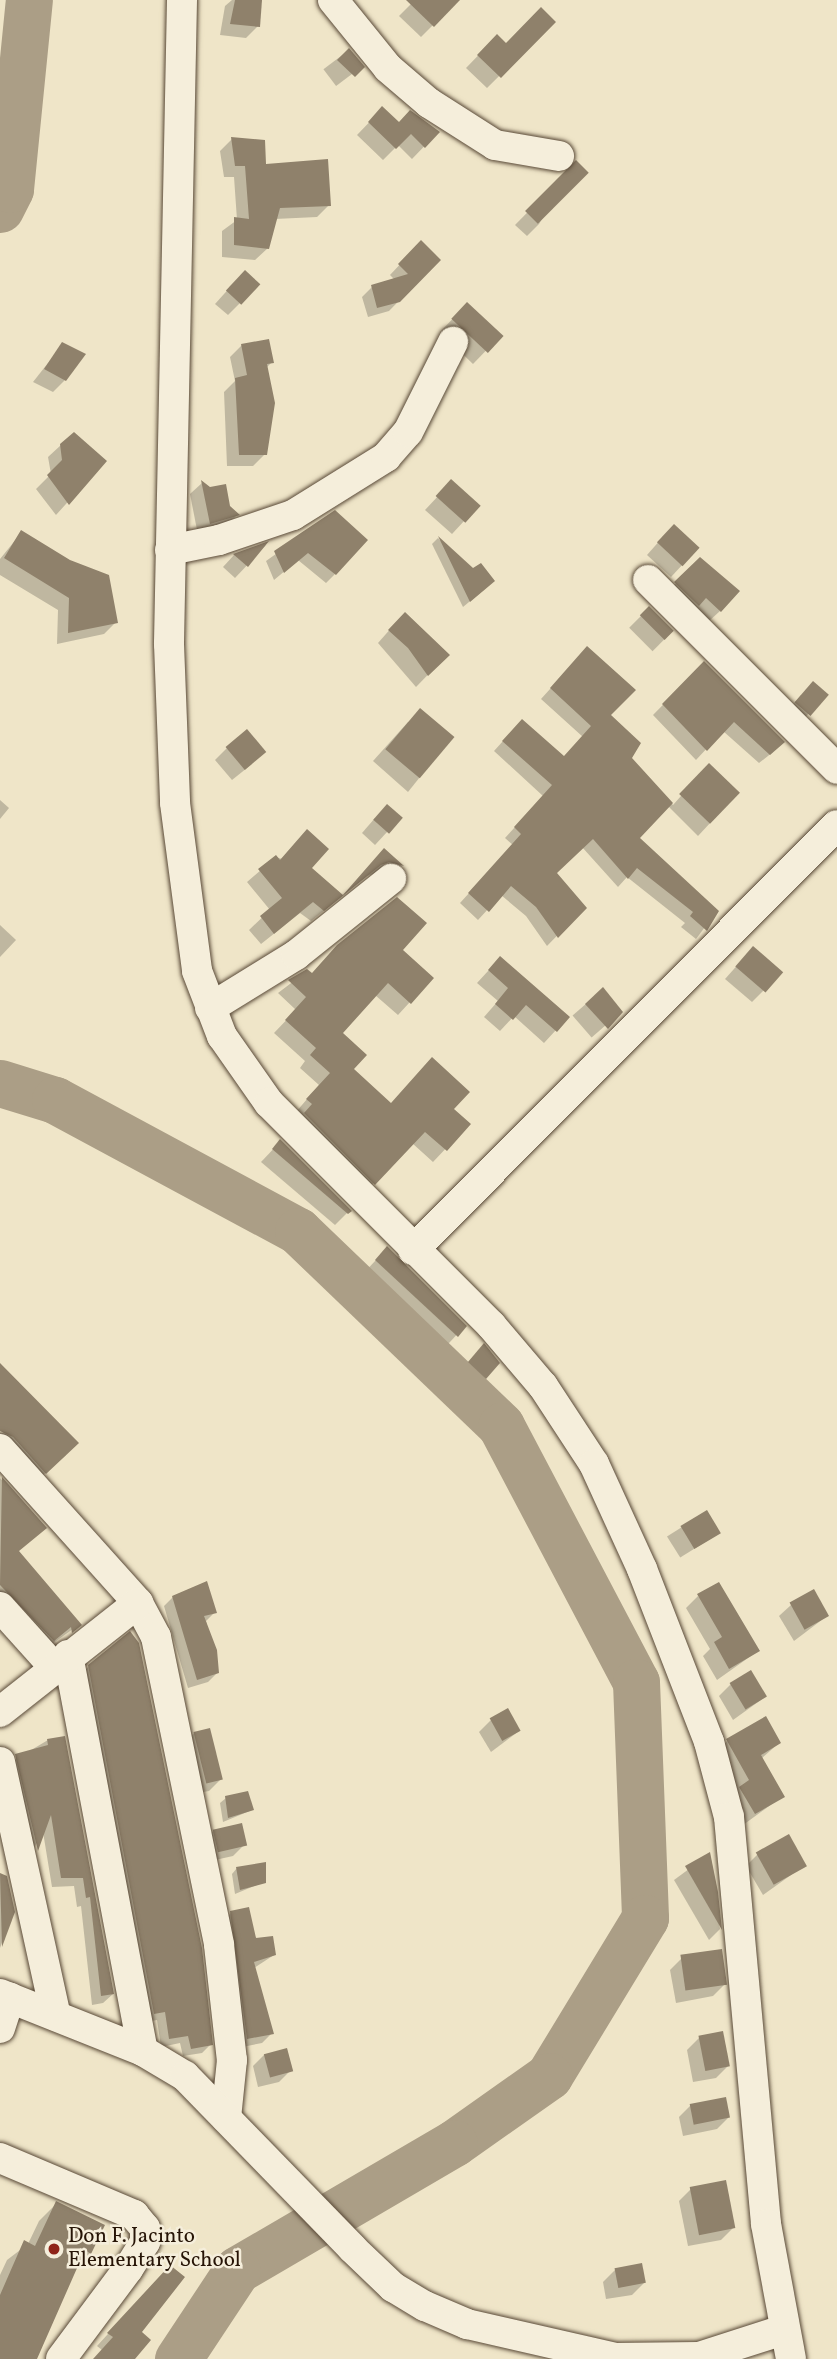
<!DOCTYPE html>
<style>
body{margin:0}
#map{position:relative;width:837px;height:2359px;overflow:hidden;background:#efe5c8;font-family:Vollkorn,serif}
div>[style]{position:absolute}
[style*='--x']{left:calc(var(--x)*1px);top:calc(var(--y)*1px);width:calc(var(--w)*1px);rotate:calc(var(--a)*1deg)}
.shadow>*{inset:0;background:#0003;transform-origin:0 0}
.river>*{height:47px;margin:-23.5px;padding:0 23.5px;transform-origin:23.5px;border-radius:23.5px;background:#ab9e86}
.building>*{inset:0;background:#8f816b;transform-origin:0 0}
.roads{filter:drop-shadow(0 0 2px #584836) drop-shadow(0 0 2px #584836)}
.minor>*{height:30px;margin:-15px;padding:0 15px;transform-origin:15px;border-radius:15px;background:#f5eedb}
.dots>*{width:19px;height:19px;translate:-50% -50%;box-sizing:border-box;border:4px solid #f5eedb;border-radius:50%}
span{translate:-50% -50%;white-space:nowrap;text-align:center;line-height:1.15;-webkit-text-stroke:5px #f5eedb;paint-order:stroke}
.poi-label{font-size:21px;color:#261406}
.left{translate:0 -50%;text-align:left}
</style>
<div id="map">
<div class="shadow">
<i style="clip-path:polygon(232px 0,260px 0,258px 26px,246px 38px,220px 35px,225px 6px)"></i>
<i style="clip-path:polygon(415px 0,458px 0,421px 37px,399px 16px)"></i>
<i style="clip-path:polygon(554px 22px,487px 88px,466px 68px,497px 36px,506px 45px)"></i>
<i style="left:349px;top:50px;width:21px;height:32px;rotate:53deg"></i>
<i style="clip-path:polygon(382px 109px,399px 124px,438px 132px,412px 159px,398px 145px,383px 160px,357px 135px)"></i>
<i style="clip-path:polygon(232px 139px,265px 166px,329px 205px,317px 217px,275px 219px,268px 248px,255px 260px,222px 257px,222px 231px,237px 220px,234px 177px,224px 177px,220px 151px)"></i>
<i style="clip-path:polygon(576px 163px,539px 224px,527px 236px,515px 225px)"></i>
<i style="clip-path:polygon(421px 242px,439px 260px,389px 311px,368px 317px,362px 297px,372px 287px,395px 280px,390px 275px)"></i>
<i style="clip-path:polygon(233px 284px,240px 303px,228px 315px,215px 304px)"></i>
<i style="left:467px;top:304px;width:46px;height:39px;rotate:44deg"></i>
<i style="clip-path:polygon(63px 344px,65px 380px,53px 392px,33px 382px)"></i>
<i style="clip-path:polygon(242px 345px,272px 362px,266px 368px,265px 454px,253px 466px,227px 466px,224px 392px,235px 381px,230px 357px)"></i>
<i style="clip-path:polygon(61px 445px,104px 462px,56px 515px,36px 489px,51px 474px,48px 457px)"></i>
<i style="clip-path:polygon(202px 483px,237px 515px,226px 526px,198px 535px,190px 494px)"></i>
<i style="clip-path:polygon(440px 494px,478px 506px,452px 534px,425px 510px)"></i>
<i style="clip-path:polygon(335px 512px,335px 574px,326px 583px,298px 560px,274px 580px,266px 561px)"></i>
<i style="clip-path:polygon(21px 533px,116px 622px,104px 634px,57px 644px,58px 610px,0 575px,0 559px)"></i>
<i style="clip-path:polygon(438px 538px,486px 588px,463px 607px,432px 544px)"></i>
<i style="clip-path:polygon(662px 538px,698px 548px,671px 577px,647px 555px)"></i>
<i style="clip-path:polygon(266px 545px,235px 578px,223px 567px,234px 555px)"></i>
<i style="clip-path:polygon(700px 559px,720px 611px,708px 622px,664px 595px)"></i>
<i style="left:649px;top:608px;width:33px;height:28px;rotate:45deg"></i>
<i style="clip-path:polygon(393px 626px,447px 655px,416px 687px,378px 643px)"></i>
<i style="clip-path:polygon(578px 658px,629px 758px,673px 805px,697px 778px,738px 793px,698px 836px,668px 806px,637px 838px,717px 911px,696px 939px,681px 927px,685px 923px,627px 877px,618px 887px,582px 847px,555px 873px,584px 908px,547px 946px,526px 916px,501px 895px,478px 920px,460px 903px,513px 845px,505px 838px,543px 796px,494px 751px,512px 731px,563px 758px,583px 737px,541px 699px)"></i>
<i style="clip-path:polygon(704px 663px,773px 752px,759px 763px,723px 731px,696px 760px,653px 715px)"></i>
<i style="clip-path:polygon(801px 695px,826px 695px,796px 727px,784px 715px)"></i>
<i style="clip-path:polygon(408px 722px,452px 737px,408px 792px,373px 761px)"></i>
<i style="clip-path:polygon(227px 748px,252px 764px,232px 780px,215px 760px)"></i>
<i style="clip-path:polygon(0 800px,9px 808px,0 819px)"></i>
<i style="clip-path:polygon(375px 818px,400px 818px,375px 845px,362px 833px)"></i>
<i style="clip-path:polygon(385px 851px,402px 866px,391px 878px,376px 873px,367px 876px)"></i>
<i style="clip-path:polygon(276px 857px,309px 868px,342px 896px,311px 921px,300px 913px,261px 944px,249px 930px,270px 910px,247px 882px)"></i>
<i style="clip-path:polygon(0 925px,16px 940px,0 957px)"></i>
<i style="clip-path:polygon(400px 950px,431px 979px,398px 1015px,375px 995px,340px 1033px,352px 1069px,391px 1104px,468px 1125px,433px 1162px,412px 1143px,362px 1195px,296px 1112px,319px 1085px,300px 1068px,305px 1061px,274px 1033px,296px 1010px,278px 993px,307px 971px,311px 974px)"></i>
<i style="clip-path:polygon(500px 958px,568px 1017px,544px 1043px,514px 1016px,500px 1031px,484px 1017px,498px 1001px,477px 983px)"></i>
<i style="clip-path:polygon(742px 960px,764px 990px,752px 1002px,725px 979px)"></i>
<i style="left:602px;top:990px;width:29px;height:39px;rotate:49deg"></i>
<i style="clip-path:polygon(280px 1142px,349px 1211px,335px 1225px,261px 1162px)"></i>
<i style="left:376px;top:1260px;width:110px;height:18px;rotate:43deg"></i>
<i style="clip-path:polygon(472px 1358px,485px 1378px,473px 1389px,457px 1375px)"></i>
<i style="clip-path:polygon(0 1366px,66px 1455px,33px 1484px,0 1435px,7px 1429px,0 1421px)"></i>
<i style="clip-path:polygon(0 1478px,45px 1528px,17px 1552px,80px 1624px,42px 1651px,0 1607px)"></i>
<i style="left:706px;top:1512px;width:25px;height:46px;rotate:58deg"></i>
<i style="clip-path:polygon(698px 1596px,758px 1651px,717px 1680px,703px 1656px,710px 1649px,686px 1608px)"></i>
<i style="clip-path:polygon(173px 1597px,215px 1612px,206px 1621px,218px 1672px,208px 1682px,188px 1688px,164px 1606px)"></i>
<i style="clip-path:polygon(791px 1605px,827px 1616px,794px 1641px,779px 1616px)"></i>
<i style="clip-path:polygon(89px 1666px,211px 2044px,202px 2053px,183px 2056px,180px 2043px,161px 2047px,157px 2020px,146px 2022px,80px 1675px)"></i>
<i style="clip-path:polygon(731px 1684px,765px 1697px,733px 1720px,719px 1696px)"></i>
<i style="clip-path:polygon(491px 1720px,519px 1731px,491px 1752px,479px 1732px)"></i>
<i style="clip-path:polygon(194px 1733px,221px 1779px,209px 1791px,192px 1794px,182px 1745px)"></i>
<i style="clip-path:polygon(64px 1738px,113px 1994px,103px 2003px,92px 2005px,81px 1906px,77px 1907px,74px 1886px,52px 1887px,43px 1832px,28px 1858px,6px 1765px,48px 1740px)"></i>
<i style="clip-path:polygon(727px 1741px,779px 1743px,761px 1759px,783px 1796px,743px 1825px,716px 1753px)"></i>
<i style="clip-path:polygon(226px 1798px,252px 1810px,223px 1822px,220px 1803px)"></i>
<i style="clip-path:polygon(214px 1830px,245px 1844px,233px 1856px,206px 1862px,202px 1842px)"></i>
<i style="clip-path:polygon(758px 1854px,805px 1865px,763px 1895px,746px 1866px)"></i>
<i style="clip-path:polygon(708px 1855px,720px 1929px,709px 1940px,674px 1880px)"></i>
<i style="clip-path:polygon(237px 1868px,264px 1882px,235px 1894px,232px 1874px)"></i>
<i style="clip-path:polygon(0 1875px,6px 1877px,13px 1912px,0 1948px)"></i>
<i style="clip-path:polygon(231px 1913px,274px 1955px,254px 1968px,272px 2033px,262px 2043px,237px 2048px,220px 1923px)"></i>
<i style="clip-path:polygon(682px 1958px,725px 1984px,713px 1996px,676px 2003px,670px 1970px)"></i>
<i style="clip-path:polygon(699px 2038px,728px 2066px,716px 2078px,693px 2082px,687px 2050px)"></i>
<i style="clip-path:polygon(265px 2054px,291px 2070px,279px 2082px,258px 2087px,253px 2066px)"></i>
<i style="clip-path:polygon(691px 2105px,729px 2117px,717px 2129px,683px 2136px,679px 2117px)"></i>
<i style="clip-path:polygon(691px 2189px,733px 2228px,721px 2240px,688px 2246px,679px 2201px)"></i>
<i style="clip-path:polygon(57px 2203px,90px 2253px,76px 2267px,35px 2359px,0 2359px,0 2275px,7px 2260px,28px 2244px,39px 2221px)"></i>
<i style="clip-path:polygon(615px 2270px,644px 2283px,632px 2295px,606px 2299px,603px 2282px)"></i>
<i style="clip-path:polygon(158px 2279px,133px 2359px,95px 2359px,102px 2350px,97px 2346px)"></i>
</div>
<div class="river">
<i style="--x:0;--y:209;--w:22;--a:-63"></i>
<i style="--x:10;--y:189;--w:190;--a:-84.3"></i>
<i style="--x:0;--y:1083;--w:58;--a:17.2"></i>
<i style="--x:55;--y:1100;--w:276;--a:28.3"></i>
<i style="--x:298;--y:1231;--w:281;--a:43.8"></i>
<i style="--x:501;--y:1426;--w:289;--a:62.2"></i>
<i style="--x:636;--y:1682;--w:236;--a:87.8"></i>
<i style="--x:645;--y:1918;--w:185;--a:121.3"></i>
<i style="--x:549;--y:2076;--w:116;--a:144.8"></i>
<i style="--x:454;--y:2143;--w:251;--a:149.7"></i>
<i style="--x:237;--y:2270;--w:107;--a:123.5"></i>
</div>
<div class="building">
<i style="clip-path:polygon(235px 0,262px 0,260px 27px,230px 24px)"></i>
<i style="clip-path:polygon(406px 0,460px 0,434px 27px)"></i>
<i style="clip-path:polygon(541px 7px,556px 22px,501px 78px,477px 55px,497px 34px,506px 43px)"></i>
<i style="clip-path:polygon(349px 48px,365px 67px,355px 77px,337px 60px)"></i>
<i style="clip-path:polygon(382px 106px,399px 122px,410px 110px,440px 132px,425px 148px,411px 134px,396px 149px,368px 122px)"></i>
<i style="clip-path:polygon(231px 137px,265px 140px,266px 164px,328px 159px,331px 206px,280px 208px,269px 249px,234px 245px,234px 217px,249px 219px,245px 166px,235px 166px)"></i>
<i style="left:576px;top:160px;width:18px;height:72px;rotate:45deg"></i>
<i style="clip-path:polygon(421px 240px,441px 260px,400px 302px,377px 308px,371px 285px,408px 274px,398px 264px)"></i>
<i style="left:245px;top:270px;width:21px;height:28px;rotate:43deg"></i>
<i style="left:467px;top:302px;width:50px;height:23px;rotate:43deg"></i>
<i style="clip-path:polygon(269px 339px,274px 363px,267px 364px,275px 403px,267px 455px,239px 455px,235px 378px,247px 375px,241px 344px)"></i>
<i style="clip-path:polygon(62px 342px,86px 354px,66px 381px,44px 369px)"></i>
<i style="clip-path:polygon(74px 432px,107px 461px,69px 505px,47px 475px,62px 460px,60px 444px)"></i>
<i style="left:451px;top:479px;width:40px;height:23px;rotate:42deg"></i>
<i style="clip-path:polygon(201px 480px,210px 487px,226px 484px,230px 506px,240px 515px,210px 524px)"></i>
<i style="clip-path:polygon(335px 510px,368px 540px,336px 575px,308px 553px,284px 573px,274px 551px)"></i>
<i style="left:674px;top:524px;width:35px;height:25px;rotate:43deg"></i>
<i style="clip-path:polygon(21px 530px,70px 560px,109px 575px,118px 623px,68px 633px,69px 598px,4px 558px)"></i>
<i style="clip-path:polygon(438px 536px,473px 568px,481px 563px,495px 581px,470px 602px)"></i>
<i style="clip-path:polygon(269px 541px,248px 567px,233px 554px)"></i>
<i style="clip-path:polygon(700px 557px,740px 591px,721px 612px,706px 598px,699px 606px,674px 582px)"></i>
<i style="left:649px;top:606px;width:35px;height:13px;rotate:45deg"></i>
<i style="clip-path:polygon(405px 612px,450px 655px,428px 676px,408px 648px,388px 630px)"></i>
<i style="clip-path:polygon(587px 646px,636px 690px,611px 715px,641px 743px,632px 758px,673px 803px,640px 838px,719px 911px,707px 931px,690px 916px,693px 912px,637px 868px,628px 879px,593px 839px,557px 873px,587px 908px,558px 938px,536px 907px,511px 886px,489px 912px,468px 893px,521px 834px,514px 827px,552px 785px,502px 741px,522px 719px,564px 756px,591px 726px,550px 688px)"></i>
<i style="clip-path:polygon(704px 661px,785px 742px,770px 755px,734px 722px,707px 751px,662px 704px)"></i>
<i style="left:813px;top:681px;width:21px;height:28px;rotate:41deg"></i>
<i style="left:420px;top:708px;width:45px;height:54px;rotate:40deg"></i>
<i style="left:247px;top:729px;width:30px;height:28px;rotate:50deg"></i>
<i style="left:709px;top:763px;width:43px;height:43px;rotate:44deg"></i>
<i style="left:387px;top:804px;width:21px;height:21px;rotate:41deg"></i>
<i style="clip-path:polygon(307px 829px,329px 849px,312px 868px,343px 895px,384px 848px,404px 866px,389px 862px,381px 865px,324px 911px,313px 902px,274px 934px,260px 916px,282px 898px,258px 869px,276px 855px,280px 860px)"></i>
<i style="clip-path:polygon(397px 897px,427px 923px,403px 950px,434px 978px,411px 1004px,388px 983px,343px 1033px,367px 1055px,354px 1069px,391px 1103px,432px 1057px,470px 1092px,454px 1109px,471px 1124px,447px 1151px,425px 1132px,375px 1185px,304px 1113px,312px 1104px,306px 1099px,330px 1073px,310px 1055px,316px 1048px,285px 1020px,306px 997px,288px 980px,307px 969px,312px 973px,337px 945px)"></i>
<i style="left:753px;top:946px;width:40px;height:27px;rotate:41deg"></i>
<i style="clip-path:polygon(500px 956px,570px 1017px,557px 1032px,526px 1005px,513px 1020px,495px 1004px,508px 988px,488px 970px)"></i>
<i style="clip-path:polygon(603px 987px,623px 1012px,608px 1029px,585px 1004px)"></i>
<i style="clip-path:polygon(280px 1139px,352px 1211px,348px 1214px,272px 1149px)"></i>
<i style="clip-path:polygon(387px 1246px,467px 1326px,458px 1337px,375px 1260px)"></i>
<i style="clip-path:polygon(484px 1343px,500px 1363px,486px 1379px,468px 1362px)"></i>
<i style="clip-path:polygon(0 1363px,79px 1443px,46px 1474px,13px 1437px,0 1431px)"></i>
<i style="clip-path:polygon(2px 1477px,47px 1528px,19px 1551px,82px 1625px,72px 1633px,71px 1627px,54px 1641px,0 1585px)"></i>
<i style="left:707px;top:1510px;width:27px;height:31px;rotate:59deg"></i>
<i style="clip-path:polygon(207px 1581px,217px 1613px,204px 1616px,217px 1650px,219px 1673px,197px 1680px,172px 1596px)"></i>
<i style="clip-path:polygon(719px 1582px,760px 1651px,729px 1669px,714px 1642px,722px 1637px,697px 1594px)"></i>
<i style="left:814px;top:1589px;width:31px;height:28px;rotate:61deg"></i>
<i style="clip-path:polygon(130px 1631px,139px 1643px,202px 1948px,213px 2045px,191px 2049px,188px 2036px,169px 2039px,165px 2012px,154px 2014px,88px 1665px)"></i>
<i style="left:751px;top:1670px;width:31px;height:25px;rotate:59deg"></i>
<i style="left:508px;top:1708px;width:26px;height:21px;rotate:61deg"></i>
<i style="clip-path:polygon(766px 1716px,781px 1743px,761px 1755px,785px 1797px,755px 1814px,739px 1787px,749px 1780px,726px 1739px)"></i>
<i style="left:210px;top:1728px;width:53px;height:17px;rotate:76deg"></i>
<i style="clip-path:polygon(65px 1736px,114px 1994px,101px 1996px,90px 1897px,86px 1898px,83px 1878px,61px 1878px,51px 1815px,38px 1851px,15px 1754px,48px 1745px,47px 1739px)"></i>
<i style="clip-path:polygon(248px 1791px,254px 1810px,228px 1818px,225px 1796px)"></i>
<i style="left:242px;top:1823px;width:23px;height:30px;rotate:77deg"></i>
<i style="left:789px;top:1834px;width:37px;height:38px;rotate:61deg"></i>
<i style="clip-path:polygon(710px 1852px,718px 1892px,722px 1930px,685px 1866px)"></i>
<i style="clip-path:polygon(266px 1862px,266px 1883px,240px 1890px,236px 1867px)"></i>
<i style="clip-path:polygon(0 1873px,7px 1876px,15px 1912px,2px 1947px)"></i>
<i style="clip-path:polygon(249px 1907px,256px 1938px,273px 1936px,276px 1955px,254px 1962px,274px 2034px,247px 2039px,230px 1911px)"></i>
<i style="left:722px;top:1949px;width:36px;height:42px;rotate:82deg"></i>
<i style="left:723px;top:2031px;width:36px;height:25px;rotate:79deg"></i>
<i style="left:287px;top:2048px;width:24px;height:24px;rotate:75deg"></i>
<i style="left:726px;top:2097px;width:21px;height:37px;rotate:79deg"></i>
<i style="left:726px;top:2180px;width:49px;height:37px;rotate:79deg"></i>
<i style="clip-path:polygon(56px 2201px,105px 2225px,91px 2254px,85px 2250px,37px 2359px,0 2359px,0 2295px,24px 2240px,35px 2246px)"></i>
<i style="left:642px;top:2263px;width:20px;height:28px;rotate:79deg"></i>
<i style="clip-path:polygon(170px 2265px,185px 2277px,142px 2332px,151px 2340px,135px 2359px,93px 2359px,113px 2337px,107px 2333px)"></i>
</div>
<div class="roads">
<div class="minor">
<i style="--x:182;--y:0;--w:644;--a:91.16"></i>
<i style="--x:169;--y:644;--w:159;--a:87.8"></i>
<i style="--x:175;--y:803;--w:169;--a:82.5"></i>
<i style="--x:197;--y:971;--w:70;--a:69"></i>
<i style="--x:222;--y:1036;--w:82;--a:55"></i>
<i style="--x:269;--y:1103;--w:314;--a:45"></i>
<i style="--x:491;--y:1325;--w:80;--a:49.6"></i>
<i style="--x:543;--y:1386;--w:93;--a:56.8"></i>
<i style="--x:594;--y:1464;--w:115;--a:65.4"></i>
<i style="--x:642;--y:1569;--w:186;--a:68.8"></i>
<i style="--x:709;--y:1742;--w:78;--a:75.1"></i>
<i style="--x:729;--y:1817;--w:409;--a:84.8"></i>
<i style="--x:766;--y:2224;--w:137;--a:79.5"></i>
<i style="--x:333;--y:0;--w:87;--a:51"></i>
<i style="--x:388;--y:68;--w:54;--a:40.5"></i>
<i style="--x:429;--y:103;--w:78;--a:32.5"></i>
<i style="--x:495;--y:145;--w:65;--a:9.8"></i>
<i style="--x:170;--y:550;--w:50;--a:-11.5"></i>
<i style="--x:219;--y:540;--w:78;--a:-18.7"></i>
<i style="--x:293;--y:515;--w:110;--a:-31.9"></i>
<i style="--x:386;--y:457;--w:33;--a:-49"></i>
<i style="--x:408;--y:432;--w:101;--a:-63.4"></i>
<i style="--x:648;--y:580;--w:267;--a:45"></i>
<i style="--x:210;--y:1008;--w:101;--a:-31.6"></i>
<i style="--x:296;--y:955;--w:122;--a:-38.7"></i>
<i style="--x:413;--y:1250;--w:600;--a:-45.07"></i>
<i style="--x:0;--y:1449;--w:207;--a:48.1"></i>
<i style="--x:138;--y:1603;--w:38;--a:62"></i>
<i style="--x:156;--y:1637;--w:314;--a:78.4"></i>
<i style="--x:219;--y:1945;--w:116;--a:83.6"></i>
<i style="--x:232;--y:2060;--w:58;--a:95.9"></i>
<i style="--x:0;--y:1607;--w:81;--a:48"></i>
<i style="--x:68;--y:1655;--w:403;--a:79.3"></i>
<i style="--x:0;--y:1712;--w:176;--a:-38.3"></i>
<i style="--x:0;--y:1762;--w:260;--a:77.6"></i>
<i style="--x:0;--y:1994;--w:154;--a:21.7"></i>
<i style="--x:143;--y:2051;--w:49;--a:30.8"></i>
<i style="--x:185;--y:2076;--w:240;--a:45.8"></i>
<i style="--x:352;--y:2248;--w:57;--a:43.6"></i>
<i style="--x:393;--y:2287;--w:37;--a:31"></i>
<i style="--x:425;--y:2306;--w:46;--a:23.2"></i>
<i style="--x:467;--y:2324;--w:152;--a:12.9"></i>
<i style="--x:615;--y:2358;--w:84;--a:-0.7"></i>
<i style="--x:699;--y:2357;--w:88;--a:-17.8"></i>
<i style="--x:0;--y:2028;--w:32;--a:-72"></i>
<i style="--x:0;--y:2158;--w:146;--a:23"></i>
<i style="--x:134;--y:2215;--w:17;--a:50"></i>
<i style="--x:145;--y:2228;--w:14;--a:90"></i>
<i style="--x:145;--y:2242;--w:32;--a:122"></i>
<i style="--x:128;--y:2269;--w:112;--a:126.7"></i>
</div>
</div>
<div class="dots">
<i style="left:54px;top:2249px;background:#8f2418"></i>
</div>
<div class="poi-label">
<span class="left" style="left:68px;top:2249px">Don F. Jacinto<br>Elementary School</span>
</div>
</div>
